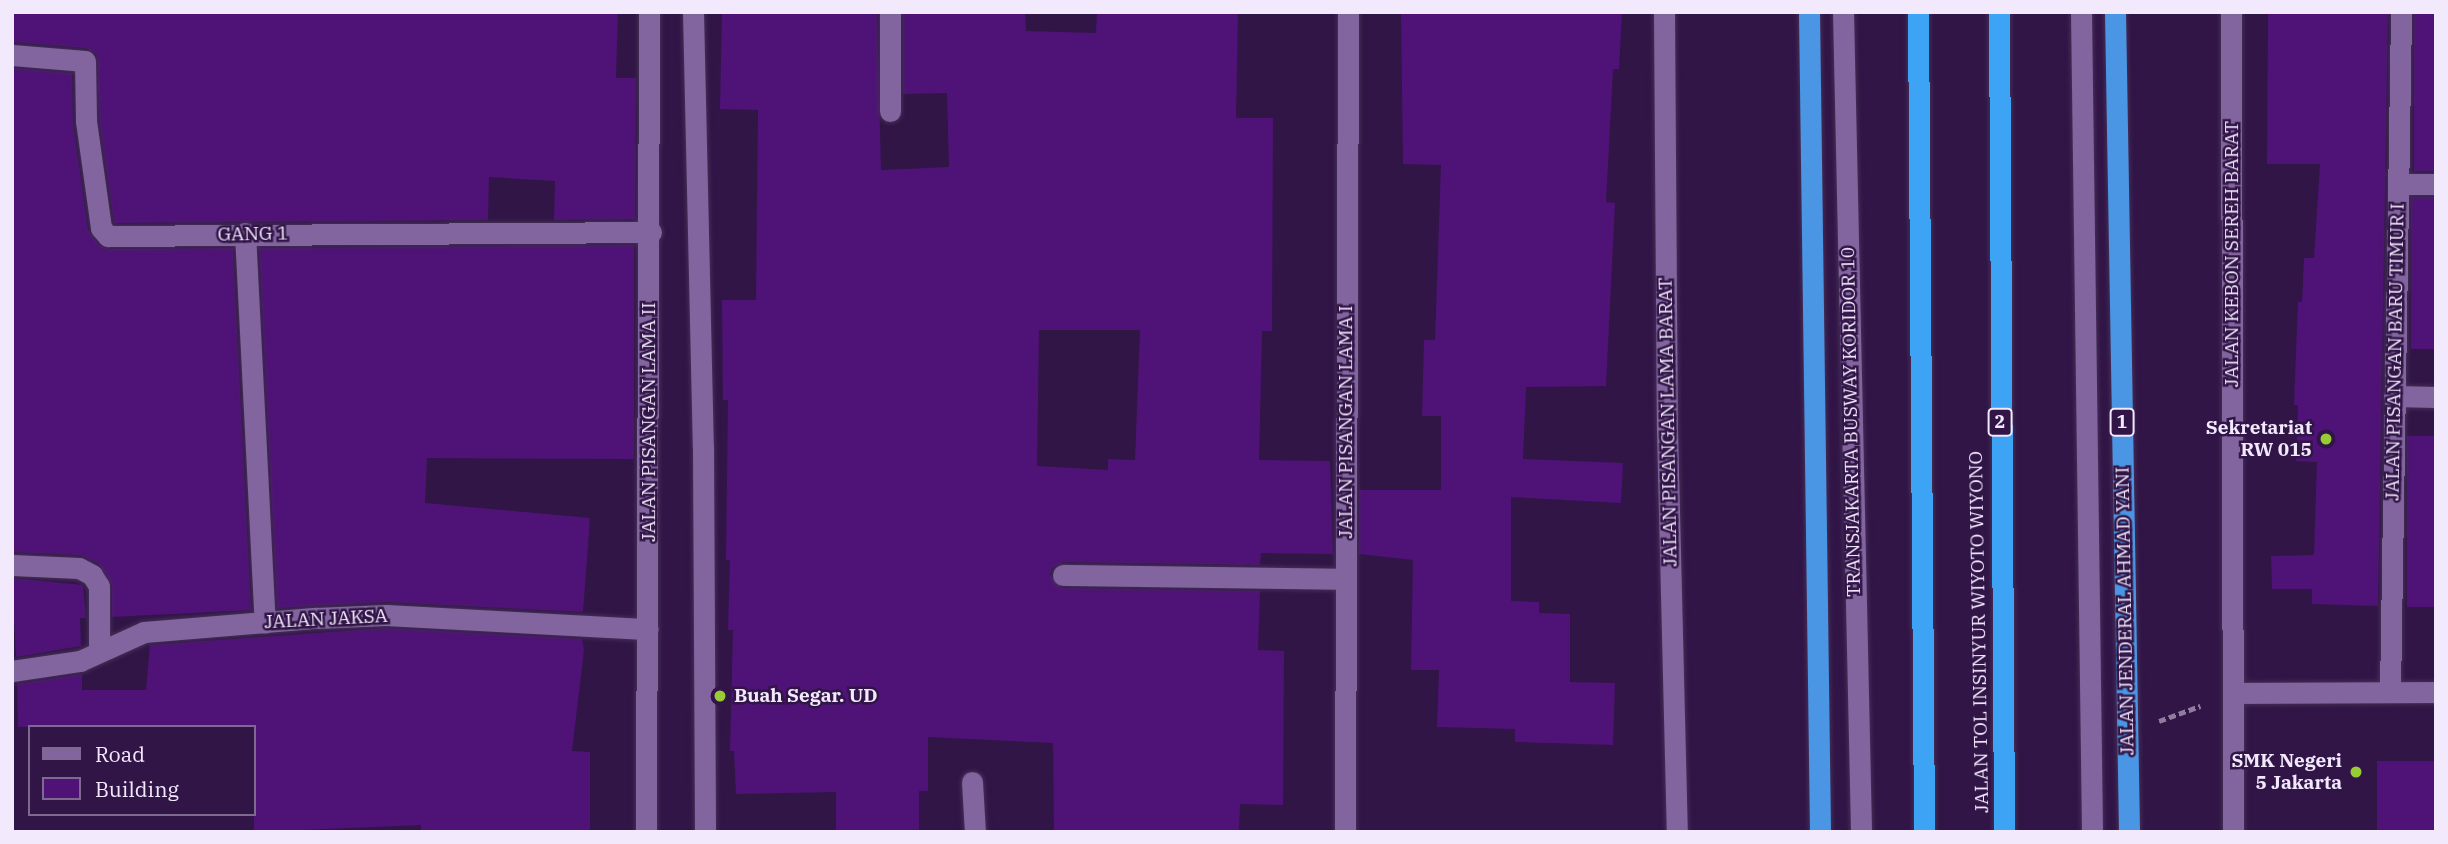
<!DOCTYPE html>
<style>
body{margin:0}
#map{position:relative;width:2448px;height:844px;overflow:hidden;background:#311547;font-family:"IBM Plex Serif",serif}
div>[style]{position:absolute}
[style*='--x']{left:calc(var(--x)*1px);top:calc(var(--y)*1px);width:calc(var(--w)*1px);rotate:calc(var(--a)*1deg)}
.building>*{inset:0;background:#4f1377;transform-origin:0 0}
.path>*{height:4.5px;margin-top:-2.25px;transform-origin:0;background:repeating-linear-gradient(90deg,#8f7c9f 0 7px,transparent 0 10.5px)}
.roads{filter:drop-shadow(0 0 2px #442f56) drop-shadow(0 0 2px #442f56)}
.service>*{height:21px;margin:-10.5px;padding:0 10.5px;transform-origin:10.5px;border-radius:10.5px;background:#82659f}
.minor>*{height:21px;margin:-10.5px;padding:0 10.5px;transform-origin:10.5px;border-radius:10.5px;background:#82659f}
.tertiary>*{height:21px;margin:-10.5px;padding:0 10.5px;transform-origin:10.5px;border-radius:10.5px;background:#82659f}
.trunk>*{height:21px;margin:-10.5px;padding:0 10.5px;transform-origin:10.5px;border-radius:10.5px;background:#4b96e4}
.motorway>*{height:21px;margin:-10.5px;padding:0 10.5px;transform-origin:10.5px;border-radius:10.5px;background:#3da3f5}
.dots>*{width:19px;height:19px;translate:-50% -50%;box-sizing:border-box;border:4px solid #311547;border-radius:50%}
span{translate:-50% -50%;white-space:nowrap;text-align:center;line-height:1.15;-webkit-text-stroke:5px #311547;paint-order:stroke}
.shield-label span{padding:2px 5px;background:#311547;border:2px solid;border-radius:5px;-webkit-text-stroke-width:0}
.shield-label{font-size:18px;color:#f2e9fd;font-weight:700}
.street-label{font-size:19px;color:#f2e9fd}
.poi-label{font-size:19px;color:#f2e9fd;font-weight:700}
.right{translate:-100% -50%;text-align:right}
.left{translate:0 -50%;text-align:left}
.frame{position:absolute;inset:0;border:14px solid #f2e9fd;pointer-events:none}
.legend{position:absolute;left:28px;top:725px;width:228px;height:91px;box-sizing:border-box;background:#311547;border:2px solid #7e6a90;margin:0;padding:9px 12px;list-style:none;font-size:21px;color:#f2e9fd}
.legend li{display:flex;align-items:center;gap:14px;height:35px}
.legend b{width:35px;border:2px solid #7e6a90}
</style>
<div id="map">
<div class="building">
<i style="clip-path:polygon(12px 12px,618px 12px,616px 78px,636px 78px,635px 219px,554px 220px,555px 181px,489px 177px,488px 220px,114px 223px,99px 120px,97px 55px,86px 48px,12px 42px)"></i>
<i style="clip-path:polygon(evenodd,722px 12px,877px 12px,881px 170px,949px 167px,947px 93px,903px 94px,903px 14px,1025px 12px,1026px 31px,1096px 33px,1097px 12px,1238px 12px,1236px 118px,1273px 118px,1272px 331px,1262px 331px,1259px 460px,1330px 461px,1333px 554px,1261px 553px,1260px 565px,1063px 562px,1052px 568px,1050px 575px,1063px 588px,1260px 591px,1258px 650px,1284px 651px,1283px 805px,1240px 804px,1239px 832px,1054px 832px,1053px 743px,928px 737px,928px 791px,919px 791px,919px 832px,836px 832px,836px 792px,736px 794px,734px 751px,730px 751px,733px 630px,728px 630px,730px 560px,726px 560px,728px 400px,723px 400px,722px 300px,756px 300px,758px 110px,720px 109px,722px 12px,1039px 330px,1140px 330px,1135px 460px,1108px 459px,1108px 470px,1037px 466px,1039px 330px)"></i>
<i style="clip-path:polygon(1401px 12px,1622px 12px,1619px 69px,1613px 69px,1606px 202px,1615px 203px,1606px 386px,1526px 387px,1523px 459px,1623px 463px,1621px 503px,1511px 497px,1511px 601px,1539px 602px,1539px 613px,1570px 614px,1570px 682px,1615px 683px,1613px 745px,1515px 742px,1515px 729px,1437px 727px,1439px 670px,1411px 670px,1413px 560px,1359px 554px,1359px 490px,1441px 490px,1441px 416px,1422px 416px,1424px 340px,1435px 340px,1441px 165px,1403px 164px)"></i>
<i style="clip-path:polygon(2268px 12px,2388px 12px,2378px 606px,2312px 604px,2312px 589px,2272px 589px,2271px 556px,2314px 555px,2317px 462px,2296px 461px,2298px 405px,2294px 405px,2298px 302px,2302px 302px,2304px 258px,2314px 258px,2320px 164px,2267px 164px)"></i>
<i style="left:2414px;top:12px;width:21px;height:159px"></i>
<i style="clip-path:polygon(12px 68px,72px 73px,73px 123px,88px 230px,99px 245px,108px 249px,233px 248px,251px 610px,112px 617px,112px 585px,98px 563px,80px 555px,12px 552px)"></i>
<i style="left:2411px;top:197px;width:25px;height:152px"></i>
<i style="clip-path:polygon(634px 245px,634px 459px,427px 458px,425px 503px,590px 518px,583px 612px,386px 602px,277px 608px,259px 248px)"></i>
<i style="left:2407px;top:436px;width:29px;height:171px"></i>
<i style="clip-path:polygon(12px 578px,83px 585px,86px 618px,80px 618px,81px 646px,16px 657px)"></i>
<i style="clip-path:polygon(386px 628px,582px 639px,584px 650px,572px 751px,590px 752px,590px 832px,421px 832px,421px 825px,254px 832px,254px 725px,18px 727px,17px 684px,82px 674px,82px 690px,146px 690px,150px 645px)"></i>
<i style="left:2377px;top:761px;width:59px;height:71px"></i>
</div>
<div class="path">
<i style="--x:2159;--y:721;--w:44;--a:-20.1"></i>
</div>
<div class="roads">
<div class="service">
<i style="--x:1843;--y:12;--w:820;--a:88.74"></i>
<i style="--x:2081;--y:12;--w:820;--a:89.23"></i>
<i style="--x:972;--y:782;--w:50;--a:86.6"></i>
</div>
<div class="minor">
<i style="--x:693;--y:12;--w:435;--a:88.7"></i>
<i style="--x:703;--y:447;--w:385;--a:89.7"></i>
<i style="--x:890;--y:12;--w:99;--a:90"></i>
<i style="--x:1664;--y:12;--w:418;--a:89.6"></i>
<i style="--x:1667;--y:430;--w:402;--a:88.6"></i>
<i style="--x:12;--y:55;--w:73;--a:4.7"></i>
<i style="--x:85;--y:61;--w:60;--a:89"></i>
<i style="--x:86;--y:121;--w:108;--a:82"></i>
<i style="--x:101;--y:228;--w:11;--a:49"></i>
<i style="--x:108;--y:236;--w:543;--a:-0.42"></i>
<i style="--x:2398;--y:184;--w:38;--a:0"></i>
<i style="--x:245;--y:233;--w:390;--a:87.1"></i>
<i style="--x:2394;--y:396;--w:42;--a:1.4"></i>
<i style="--x:12;--y:565;--w:67;--a:2.6"></i>
<i style="--x:79;--y:568;--w:15;--a:28"></i>
<i style="--x:92;--y:575;--w:13;--a:58"></i>
<i style="--x:99;--y:586;--w:62;--a:90"></i>
<i style="--x:1063;--y:575;--w:282;--a:0.8"></i>
<i style="--x:12;--y:671;--w:69;--a:-8.4"></i>
<i style="--x:80;--y:661;--w:70;--a:-24.4"></i>
<i style="--x:144;--y:632;--w:173;--a:-4.7"></i>
<i style="--x:316;--y:618;--w:70;--a:-2.5"></i>
<i style="--x:386;--y:615;--w:262;--a:3.1"></i>
<i style="--x:2390;--y:692;--w:680;--a:-89.07"></i>
<i style="--x:2233;--y:693;--w:203;--a:-0.3"></i>
<i style="--x:646;--y:832;--w:820;--a:-89.79"></i>
<i style="--x:1345;--y:832;--w:820;--a:-89.79"></i>
</div>
<div class="tertiary">
<i style="--x:2231;--y:12;--w:820;--a:89.86"></i>
</div>
<div class="trunk">
<i style="--x:1809;--y:12;--w:820;--a:89.23"></i>
<i style="--x:2115;--y:12;--w:820;--a:89.02"></i>
</div>
<div class="motorway">
<i style="--x:1918;--y:12;--w:820;--a:89.58"></i>
<i style="--x:1999;--y:12;--w:820;--a:89.65"></i>
</div>
</div>
<div class="dots">
<i style="left:2326px;top:439px;background:#98cb36"></i>
<i style="left:720px;top:696px;background:#98cb36"></i>
<i style="left:2356px;top:772px;background:#98cb36"></i>
</div>
<div class="shield-label">
<span style="left:2000px;top:422px">2</span>
<span style="left:2122px;top:422px">1</span>
</div>
<div class="street-label">
<span style="left:253px;top:234px;rotate:-1deg">GANG 1</span>
<span style="left:2232px;top:254px;rotate:-90deg">JALAN KEBON SEREH BARAT</span>
<span style="left:2395px;top:352px;rotate:-89deg">JALAN PISANGAN BARU TIMUR I</span>
<span style="left:649px;top:422px;rotate:-90deg">JALAN PISANGAN LAMA II</span>
<span style="left:1346px;top:422px;rotate:-90deg">JALAN PISANGAN LAMA I</span>
<span style="left:1668px;top:422px;rotate:-91deg">JALAN PISANGAN LAMA BARAT</span>
<span style="left:1851px;top:422px;rotate:-91deg">TRANSJAKARTA BUSWAY KORIDOR 10</span>
<span style="left:2125px;top:611px;rotate:-91deg">JALAN JENDERAL AHMAD YANI</span>
<span style="left:326px;top:619px;rotate:-3deg">JALAN JAKSA</span>
<span style="left:1979px;top:632px;rotate:-91deg">JALAN TOL INSINYUR WIYOTO WIYONO</span>
</div>
<div class="poi-label">
<span class="right" style="left:2312px;top:439px">Sekretariat<br>RW 015</span>
<span class="left" style="left:734px;top:696px">Buah Segar. UD</span>
<span class="right" style="left:2342px;top:772px">SMK Negeri<br>5 Jakarta</span>
</div>
<div class="frame"></div>
<ul class="legend">
<li><b style="height:9px;background:#82659f"></b>Road</li>
<li><b style="height:19px;background:#4f1377"></b>Building</li>
</ul>
</div>
